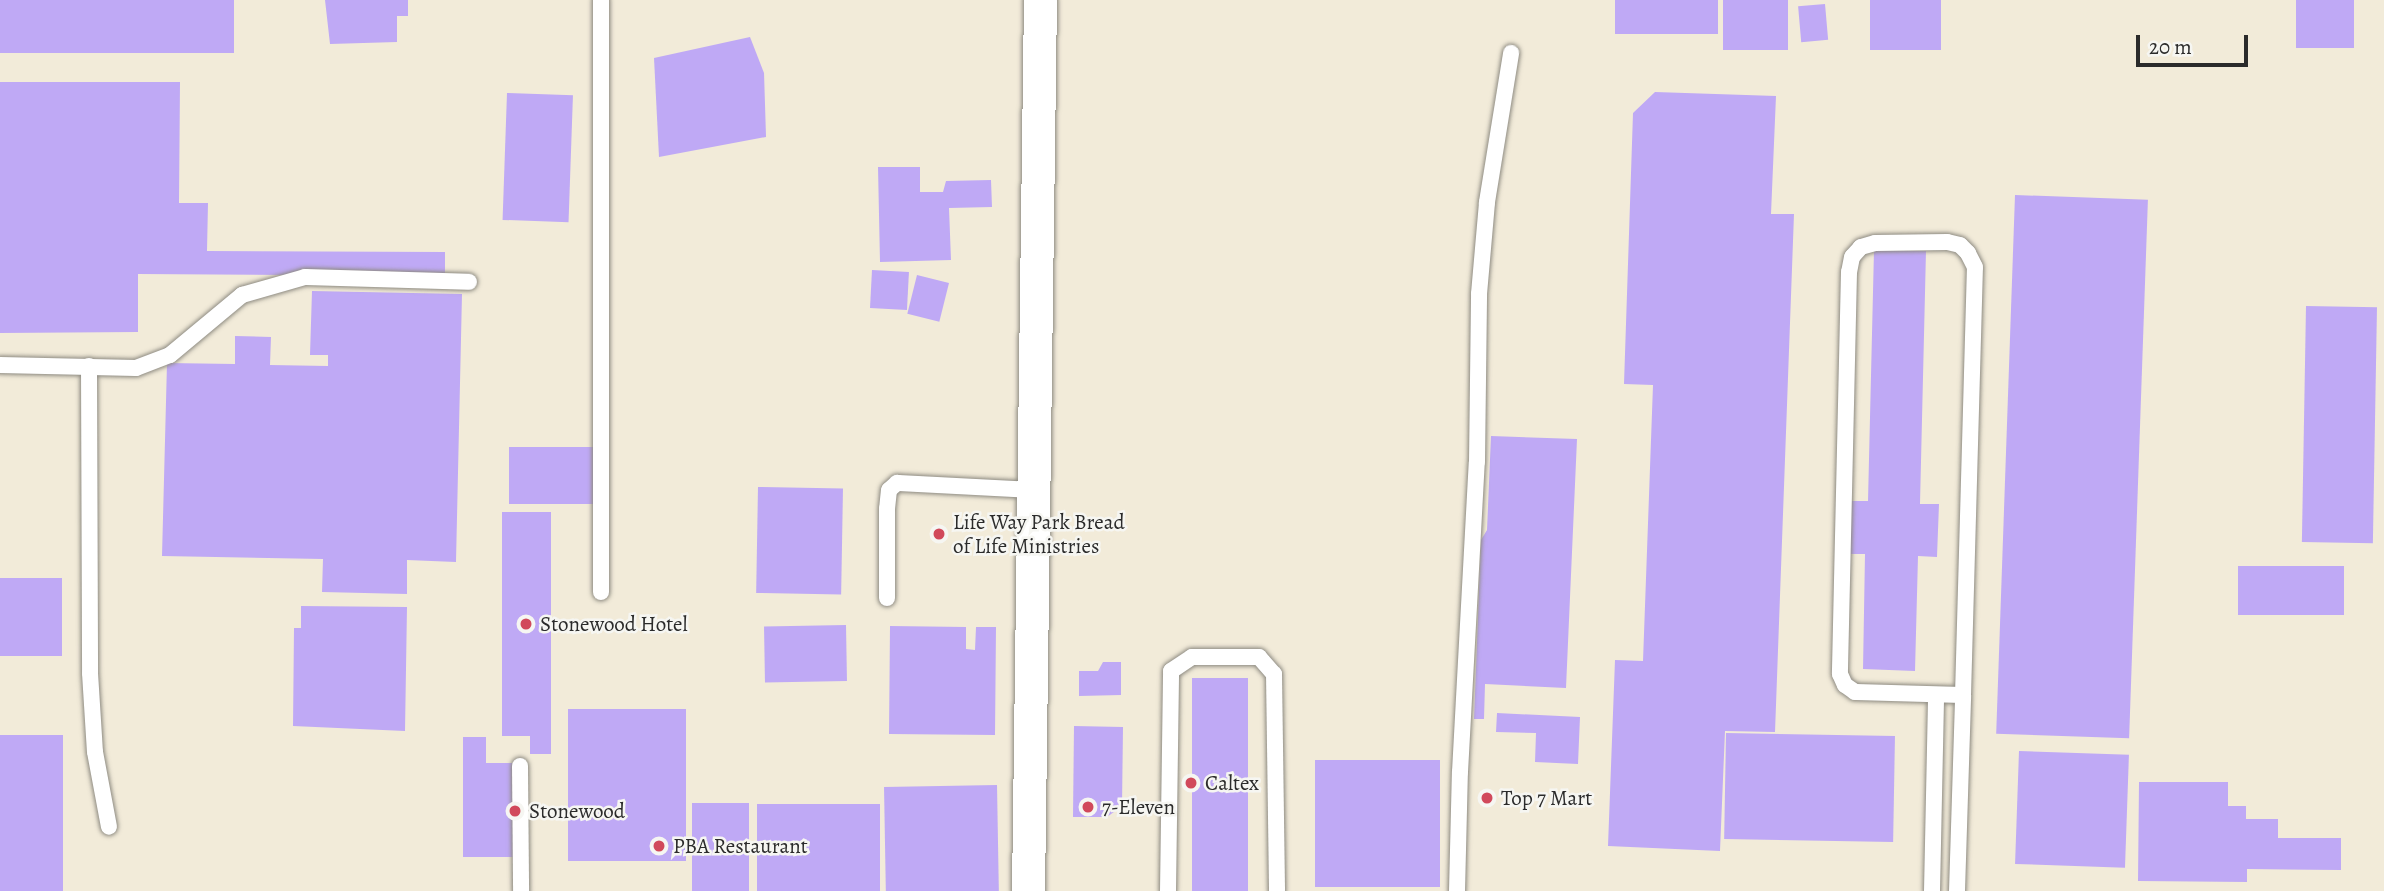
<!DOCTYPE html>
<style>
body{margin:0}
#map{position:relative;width:2384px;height:891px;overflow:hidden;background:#f2ebd9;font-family:Alegreya,serif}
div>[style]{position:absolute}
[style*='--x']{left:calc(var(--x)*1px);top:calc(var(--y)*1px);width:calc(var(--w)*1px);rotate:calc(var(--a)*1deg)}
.building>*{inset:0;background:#bfa9f5;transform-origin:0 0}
.roads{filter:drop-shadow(0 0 2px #8e8b82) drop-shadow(0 0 2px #8e8b82)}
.lane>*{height:16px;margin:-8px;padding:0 8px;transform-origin:8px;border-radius:8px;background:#fff}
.street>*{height:33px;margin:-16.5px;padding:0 16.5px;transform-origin:16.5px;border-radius:16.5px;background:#fff}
.dots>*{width:19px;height:19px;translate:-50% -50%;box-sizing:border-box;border:4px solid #f6f6f2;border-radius:50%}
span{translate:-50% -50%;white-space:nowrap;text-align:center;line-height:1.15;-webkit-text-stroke:5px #f6f6f2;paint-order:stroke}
.poi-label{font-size:21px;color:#2b2b2b}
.left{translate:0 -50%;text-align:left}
.scale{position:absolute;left:2136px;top:35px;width:112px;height:32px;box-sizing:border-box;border:4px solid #2b2b2b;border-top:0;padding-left:9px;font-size:21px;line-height:24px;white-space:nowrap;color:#2b2b2b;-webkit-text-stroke:5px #f6f6f2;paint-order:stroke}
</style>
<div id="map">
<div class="building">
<i style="left:0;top:0;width:234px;height:53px"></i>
<i style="clip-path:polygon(325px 0,408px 0,408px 16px,397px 16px,397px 42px,330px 44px)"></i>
<i style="left:1615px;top:0;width:103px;height:34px"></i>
<i style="left:1723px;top:0;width:65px;height:50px"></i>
<i style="left:1870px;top:0;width:71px;height:50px"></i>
<i style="left:2296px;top:0;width:58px;height:48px"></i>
<i style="left:1825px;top:4px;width:36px;height:27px;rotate:85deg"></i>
<i style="clip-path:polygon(750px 37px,764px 73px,766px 137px,659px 157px,654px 58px)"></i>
<i style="clip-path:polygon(0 82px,180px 82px,179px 203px,208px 203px,207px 251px,445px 252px,445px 276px,138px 274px,138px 332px,0 333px)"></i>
<i style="clip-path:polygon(1655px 92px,1776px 96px,1771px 214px,1794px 214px,1775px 732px,1725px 731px,1720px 851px,1608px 846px,1615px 660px,1643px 661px,1653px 385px,1624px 384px,1633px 113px)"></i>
<i style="left:507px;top:93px;width:66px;height:127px;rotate:2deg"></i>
<i style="clip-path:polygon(878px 167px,920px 167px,920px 192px,943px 192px,946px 181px,991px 180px,992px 207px,949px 208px,951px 260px,880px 262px)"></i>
<i style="left:2015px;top:195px;width:133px;height:539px;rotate:2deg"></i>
<i style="clip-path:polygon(1874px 250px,1926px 251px,1920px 504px,1939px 504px,1937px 557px,1918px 556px,1915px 671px,1863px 669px,1865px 554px,1849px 554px,1850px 501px,1868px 501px)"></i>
<i style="left:872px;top:270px;width:37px;height:38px;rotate:3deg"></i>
<i style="left:917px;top:275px;width:33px;height:40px;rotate:14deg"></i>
<i style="clip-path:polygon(312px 291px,462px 294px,456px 562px,407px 560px,407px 594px,322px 592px,323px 559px,162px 556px,167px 363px,235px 364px,235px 336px,271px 337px,270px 365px,328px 366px,328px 355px,310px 355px)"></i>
<i style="left:2306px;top:306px;width:71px;height:236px;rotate:1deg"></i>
<i style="clip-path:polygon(1491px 436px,1577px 439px,1566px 688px,1485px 684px,1484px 719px,1474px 719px,1481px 540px,1487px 530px)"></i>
<i style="left:509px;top:447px;width:88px;height:57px"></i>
<i style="left:758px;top:487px;width:85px;height:106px;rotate:1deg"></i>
<i style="clip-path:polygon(502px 512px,551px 512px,551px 754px,530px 754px,530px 736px,502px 736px)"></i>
<i style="left:2344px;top:566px;width:49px;height:106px;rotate:90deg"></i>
<i style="left:0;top:578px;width:62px;height:78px"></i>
<i style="clip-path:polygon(301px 606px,407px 607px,405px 731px,293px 726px,294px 628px,301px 628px)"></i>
<i style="left:846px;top:625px;width:56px;height:82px;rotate:89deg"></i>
<i style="clip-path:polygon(890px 626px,966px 627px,966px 649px,975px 650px,976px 627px,996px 627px,995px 735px,889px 734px)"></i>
<i style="clip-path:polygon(1103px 662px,1121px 662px,1121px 695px,1079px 696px,1079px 671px,1098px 671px)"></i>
<i style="left:1192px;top:678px;width:56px;height:213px"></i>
<i style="left:568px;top:709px;width:118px;height:152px"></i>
<i style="clip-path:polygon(1497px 713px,1580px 717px,1578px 764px,1535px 762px,1536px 733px,1496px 732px)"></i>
<i style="clip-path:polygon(1074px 726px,1123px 727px,1122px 806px,1107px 817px,1073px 817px)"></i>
<i style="left:1726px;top:733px;width:169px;height:106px;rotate:1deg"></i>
<i style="left:0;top:735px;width:63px;height:156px"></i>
<i style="clip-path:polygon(463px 737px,486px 737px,486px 763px,515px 763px,515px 857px,463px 857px)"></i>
<i style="left:2019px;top:751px;width:110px;height:113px;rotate:2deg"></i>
<i style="left:1315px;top:760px;width:125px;height:127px"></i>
<i style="clip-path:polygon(2139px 782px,2228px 782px,2228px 806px,2246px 806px,2246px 819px,2278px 819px,2278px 838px,2341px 838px,2341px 870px,2247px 869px,2247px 882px,2138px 881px)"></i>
<i style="left:997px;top:785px;width:106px;height:113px;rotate:89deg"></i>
<i style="left:749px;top:803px;width:88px;height:57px;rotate:90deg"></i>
<i style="left:880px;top:804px;width:87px;height:123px;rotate:90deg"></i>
</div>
<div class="roads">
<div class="lane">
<i style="--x:0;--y:365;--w:136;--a:1.3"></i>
<i style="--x:136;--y:368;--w:36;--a:-21"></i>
<i style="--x:170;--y:355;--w:94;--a:-39.8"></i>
<i style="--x:242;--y:295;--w:66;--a:-15.9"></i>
<i style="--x:305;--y:277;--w:164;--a:1.7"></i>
<i style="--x:89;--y:366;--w:307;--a:89.8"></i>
<i style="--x:90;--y:673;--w:79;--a:86.4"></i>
<i style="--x:95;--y:752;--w:76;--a:79.4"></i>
<i style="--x:601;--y:592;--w:592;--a:-90"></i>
<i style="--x:887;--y:598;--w:89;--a:-90"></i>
<i style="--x:887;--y:509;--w:19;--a:-84"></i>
<i style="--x:889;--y:490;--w:11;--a:-41"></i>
<i style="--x:897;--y:483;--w:138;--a:2.9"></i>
<i style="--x:520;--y:766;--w:125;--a:89.5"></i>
<i style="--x:1168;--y:891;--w:220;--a:-89.2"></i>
<i style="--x:1171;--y:671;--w:25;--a:-34"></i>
<i style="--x:1192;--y:657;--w:67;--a:0"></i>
<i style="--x:1259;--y:657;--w:23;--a:49"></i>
<i style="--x:1274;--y:674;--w:217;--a:89.2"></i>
<i style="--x:1457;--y:891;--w:119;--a:-88.6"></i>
<i style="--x:1460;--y:772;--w:310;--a:-86.9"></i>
<i style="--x:1477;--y:462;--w:168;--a:-89.3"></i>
<i style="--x:1479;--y:294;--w:92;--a:-85"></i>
<i style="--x:1487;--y:202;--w:151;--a:-80.8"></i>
<i style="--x:1932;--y:891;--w:196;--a:-88.8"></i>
<i style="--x:1957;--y:891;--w:196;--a:-88.2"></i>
<i style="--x:1963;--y:695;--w:428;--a:-88.4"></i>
<i style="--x:1975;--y:267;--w:16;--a:-117"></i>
<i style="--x:1968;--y:253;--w:11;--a:-135"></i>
<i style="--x:1960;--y:245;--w:13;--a:-167"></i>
<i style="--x:1947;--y:242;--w:72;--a:179.2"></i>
<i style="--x:1875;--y:243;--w:15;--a:164"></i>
<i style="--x:1861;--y:247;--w:13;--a:132"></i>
<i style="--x:1852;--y:257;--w:15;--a:101"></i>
<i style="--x:1849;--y:272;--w:402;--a:91.3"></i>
<i style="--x:1840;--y:674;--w:12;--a:66"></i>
<i style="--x:1845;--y:685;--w:12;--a:35"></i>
<i style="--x:1855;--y:692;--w:108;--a:1.6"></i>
</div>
<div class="street">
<i style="--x:1028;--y:891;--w:891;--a:-89.23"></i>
</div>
</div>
<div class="dots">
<i style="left:939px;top:534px;background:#d1495b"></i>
<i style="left:526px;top:624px;background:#d1495b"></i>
<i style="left:1191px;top:783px;background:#d1495b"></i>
<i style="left:1487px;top:798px;background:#d1495b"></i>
<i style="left:1088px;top:807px;background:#d1495b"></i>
<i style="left:515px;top:811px;background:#d1495b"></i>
<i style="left:659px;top:846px;background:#d1495b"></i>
</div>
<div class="poi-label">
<span class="left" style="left:953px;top:534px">Life Way Park Bread<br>of Life Ministries</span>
<span class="left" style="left:540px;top:624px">Stonewood Hotel</span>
<span class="left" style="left:1205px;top:783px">Caltex</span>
<span class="left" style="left:1501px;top:798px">Top 7 Mart</span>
<span class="left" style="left:1102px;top:807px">7-Eleven</span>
<span class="left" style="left:529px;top:811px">Stonewood</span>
<span class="left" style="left:673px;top:846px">PBA Restaurant</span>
</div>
<div class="scale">20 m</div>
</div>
